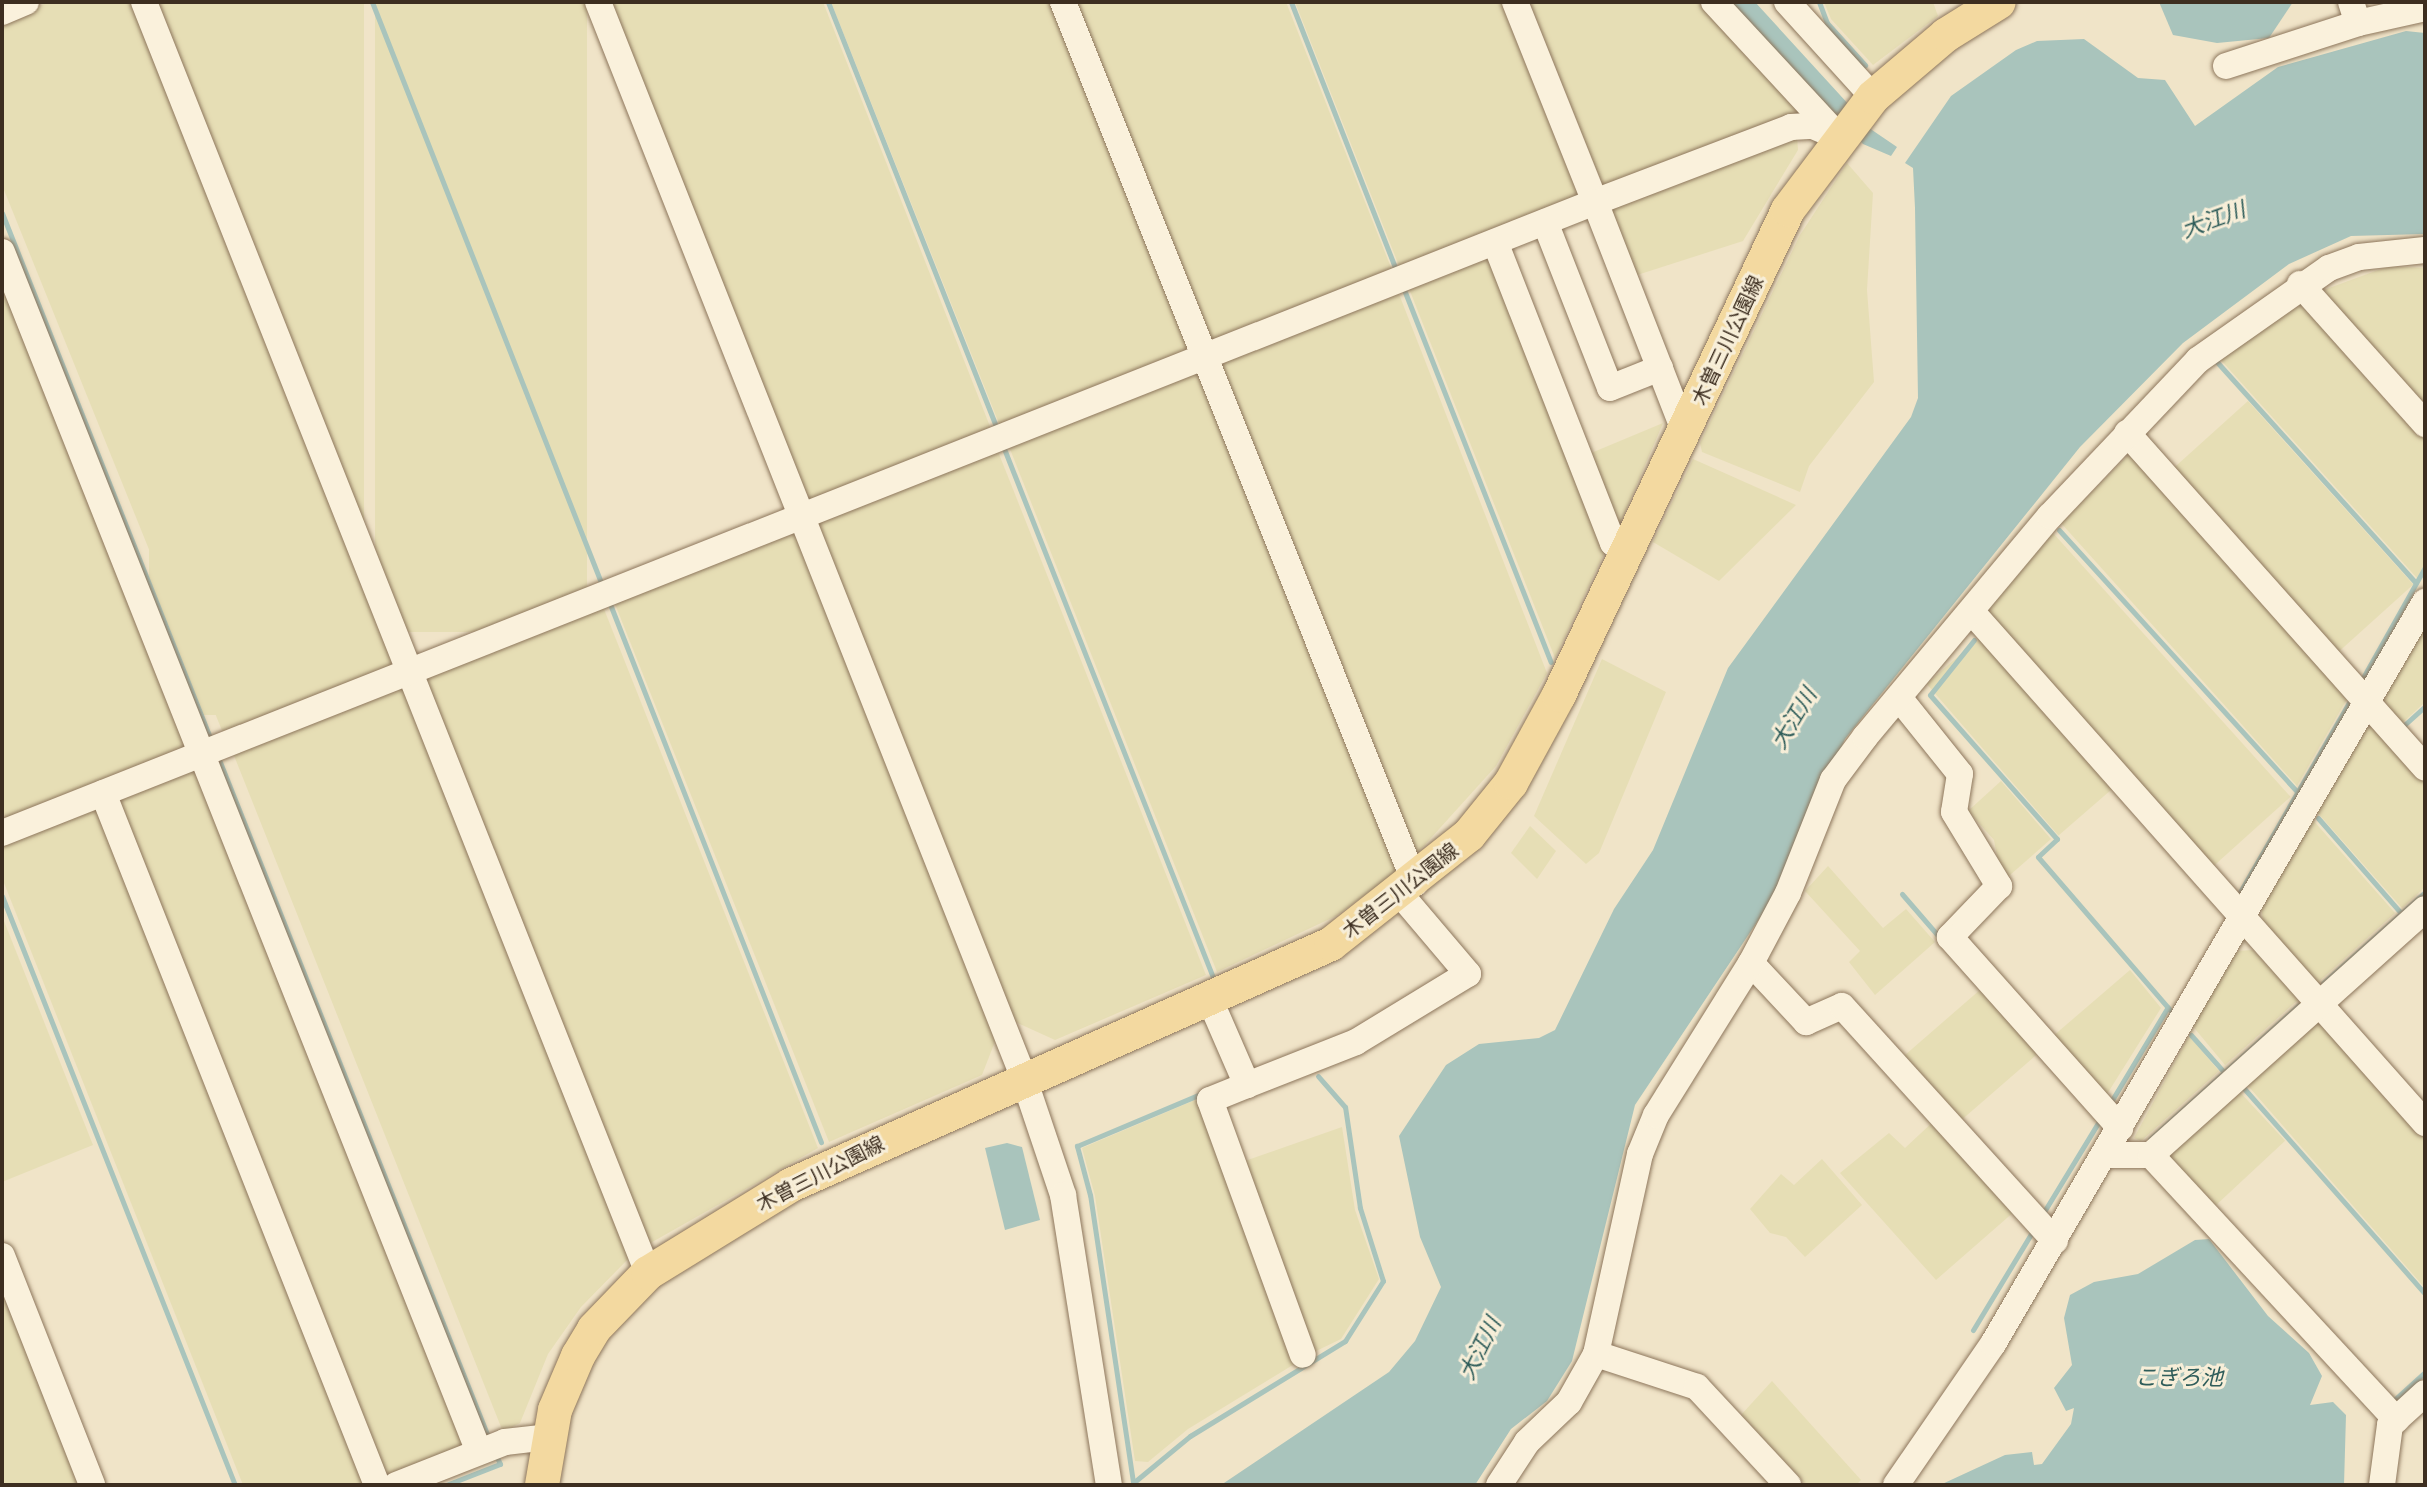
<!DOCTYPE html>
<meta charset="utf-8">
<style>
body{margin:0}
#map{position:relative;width:2427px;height:1487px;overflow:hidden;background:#f0e4c8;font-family:"PT Serif","Noto Sans JP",serif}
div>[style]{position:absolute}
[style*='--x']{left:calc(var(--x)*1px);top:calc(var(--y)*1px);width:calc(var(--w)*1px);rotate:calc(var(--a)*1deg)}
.farmland>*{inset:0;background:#e6deb5;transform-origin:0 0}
.water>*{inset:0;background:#a9c4bc}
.stream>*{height:5px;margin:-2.5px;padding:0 2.5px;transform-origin:2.5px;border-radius:2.5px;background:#a9c4bc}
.roads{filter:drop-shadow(0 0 2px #8d765c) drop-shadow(0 0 2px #8d765c)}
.minor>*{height:26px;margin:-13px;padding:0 13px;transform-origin:13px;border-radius:13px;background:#faf1dc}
.major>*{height:34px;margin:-17px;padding:0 17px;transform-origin:17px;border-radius:17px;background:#f3d9a0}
span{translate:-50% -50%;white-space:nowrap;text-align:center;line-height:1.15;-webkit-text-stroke:6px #f7eed8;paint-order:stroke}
.street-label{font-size:20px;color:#3d2e20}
.water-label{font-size:22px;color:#2f5d5a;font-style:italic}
.frame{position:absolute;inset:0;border:4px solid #3d2e20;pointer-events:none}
</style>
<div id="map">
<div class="farmland">
<i style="clip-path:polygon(49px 2px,140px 2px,400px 663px,225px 738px,2px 185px,2px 21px)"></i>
<i style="left:149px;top:2px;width:215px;height:713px"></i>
<i style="left:375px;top:2px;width:212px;height:630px"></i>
<i style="clip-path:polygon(607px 2px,823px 2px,993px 434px,804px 501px)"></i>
<i style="clip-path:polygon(831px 2px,1058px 2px,1194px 349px,1002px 431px)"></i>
<i style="clip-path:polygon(1069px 2px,1286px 2px,1394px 275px,1211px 348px)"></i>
<i style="clip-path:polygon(1295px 2px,1509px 2px,1585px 193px,1401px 271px)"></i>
<i style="clip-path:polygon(1521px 2px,1698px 2px,1802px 114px,1603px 192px)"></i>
<i style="clip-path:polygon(1824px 2px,1933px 2px,1938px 16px,1873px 65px,1831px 19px)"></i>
<i style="clip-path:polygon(1797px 136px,1798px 150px,1743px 241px,1631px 277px,1608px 206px)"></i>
<i style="clip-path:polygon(1847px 163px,1873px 193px,1867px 290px,1874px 382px,1809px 466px,1800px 492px,1702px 452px,1700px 443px,1800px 235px)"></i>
<i style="clip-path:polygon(1490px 253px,1608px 545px,1555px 658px,1408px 286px)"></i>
<i style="clip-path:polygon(2px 266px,193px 748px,6px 819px,2px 808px)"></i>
<i style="clip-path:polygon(2389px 266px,2425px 268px,2425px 416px,2321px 291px)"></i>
<i style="clip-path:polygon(1397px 289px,1547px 673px,1496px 766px,1412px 859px,1216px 360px)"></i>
<i style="clip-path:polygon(2305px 295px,2425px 432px,2425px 564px,2417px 578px,2220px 359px)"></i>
<i style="clip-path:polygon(1199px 369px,1399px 870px,1336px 916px,1217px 972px,1008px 444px)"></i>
<i style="left:2248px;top:401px;width:247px;height:106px;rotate:48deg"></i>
<i style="clip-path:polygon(1663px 423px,1617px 531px,1584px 456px)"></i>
<i style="clip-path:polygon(2136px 447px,2351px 692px,2297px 786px,2061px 523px)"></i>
<i style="clip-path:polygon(997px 449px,1206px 975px,1055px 1040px,1011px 1020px,817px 528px,818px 520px)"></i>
<i style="clip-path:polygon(1693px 459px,1796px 505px,1719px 581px,1653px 542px)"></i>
<i style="clip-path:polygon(796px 531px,996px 1039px,982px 1075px,829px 1142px,613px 599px)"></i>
<i style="left:2053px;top:533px;width:355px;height:105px;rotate:48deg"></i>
<i style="clip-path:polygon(602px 604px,818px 1148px,647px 1245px,419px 683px,426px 672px)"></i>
<i style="clip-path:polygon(2425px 625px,2425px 702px,2395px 730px,2379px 702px)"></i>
<i style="left:1984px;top:634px;width:201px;height:76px;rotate:49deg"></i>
<i style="clip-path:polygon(1602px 659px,1666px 692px,1599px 853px,1586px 864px,1534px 816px)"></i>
<i style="clip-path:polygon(402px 683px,631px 1256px,581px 1307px,548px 1354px,520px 1423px,503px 1432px,231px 748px)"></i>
<i style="clip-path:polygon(2369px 720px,2425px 775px,2425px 887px,2402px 908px,2316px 811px)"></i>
<i style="clip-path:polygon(200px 762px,469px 1445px,391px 1476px,379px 1472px,116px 795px)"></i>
<i style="clip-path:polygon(2001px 781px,2051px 839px,2002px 882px,1994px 840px,1968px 811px)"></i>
<i style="clip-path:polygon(97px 806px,368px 1485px,243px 1485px,2px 878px,2px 843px)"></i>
<i style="clip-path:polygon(2312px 819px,2395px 913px,2315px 985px,2263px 921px,2261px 906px)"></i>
<i style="clip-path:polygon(1530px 826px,1556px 851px,1537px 879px,1511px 853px)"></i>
<i style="clip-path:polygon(1828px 866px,1883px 928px,1906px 909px,1935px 942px,1875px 995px,1849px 962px,1860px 951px,1805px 891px)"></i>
<i style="clip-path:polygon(2px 916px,93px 1145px,2px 1182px)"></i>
<i style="clip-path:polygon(2253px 950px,2299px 999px,2225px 1065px,2191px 1024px,2236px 951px)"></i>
<i style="clip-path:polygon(2130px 970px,2161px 1008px,2104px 1099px,2052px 1037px)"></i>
<i style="left:1981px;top:989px;width:86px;height:106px;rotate:49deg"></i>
<i style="clip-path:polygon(2319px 1021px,2425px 1139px,2425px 1288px,2243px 1080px)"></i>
<i style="clip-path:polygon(2189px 1036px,2219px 1071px,2141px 1141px,2134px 1138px)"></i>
<i style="left:2236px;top:1088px;width:72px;height:98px;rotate:47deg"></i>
<i style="clip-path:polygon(1195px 1100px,1206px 1110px,1301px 1360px,1188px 1429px,1148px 1462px,1135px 1461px,1095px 1196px,1082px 1148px)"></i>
<i style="clip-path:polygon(1935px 1120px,2015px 1211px,1936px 1280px,1840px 1173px,1889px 1133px,1905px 1148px)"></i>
<i style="clip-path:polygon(1342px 1127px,1355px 1210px,1379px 1279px,1341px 1339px,1310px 1354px,1242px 1162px)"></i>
<i style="clip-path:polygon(1822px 1159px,1862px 1205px,1805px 1257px,1786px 1237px,1770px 1233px,1750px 1209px,1781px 1174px,1794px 1185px)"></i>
<i style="clip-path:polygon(2px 1270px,87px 1485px,2px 1485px)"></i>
<i style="clip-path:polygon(1772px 1381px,1861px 1480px,1856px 1485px,1806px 1485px,1741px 1415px)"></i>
</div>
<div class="water">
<i style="clip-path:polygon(1730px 2px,1755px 2px,1872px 130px,1897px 147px,1891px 156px,1863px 144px)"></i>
<i style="clip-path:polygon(2159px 2px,2293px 2px,2269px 38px,2217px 43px,2173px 35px)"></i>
<i style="clip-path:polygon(2406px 31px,2425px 33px,2425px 234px,2351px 236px,2289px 264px,2183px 343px,2080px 447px,1845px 739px,1773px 898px,1635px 1105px,1572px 1361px,1547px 1401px,1511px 1429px,1475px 1485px,1221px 1485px,1389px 1372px,1415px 1341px,1441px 1287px,1420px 1237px,1399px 1136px,1446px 1065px,1479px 1044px,1539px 1038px,1555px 1030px,1614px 909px,1653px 850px,1728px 668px,1911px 417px,1918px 398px,1915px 208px,1913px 168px,1905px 163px,1951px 96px,2016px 50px,2037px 41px,2084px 39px,2138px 78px,2165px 80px,2195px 126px,2278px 67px)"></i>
<i style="clip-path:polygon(1007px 1143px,1022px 1147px,1040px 1220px,1005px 1230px,985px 1148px)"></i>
<i style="clip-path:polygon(2209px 1239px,2268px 1316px,2309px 1353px,2322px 1376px,2310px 1405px,2333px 1402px,2346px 1415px,2344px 1485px,1940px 1485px,2005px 1455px,2032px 1452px,2034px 1465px,2042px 1464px,2071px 1424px,2074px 1408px,2066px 1411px,2054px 1388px,2072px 1365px,2064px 1318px,2070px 1295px,2094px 1282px,2138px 1274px,2195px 1240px)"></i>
</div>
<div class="stream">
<i style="--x:372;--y:2;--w:627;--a:68.47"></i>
<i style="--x:828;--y:2;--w:459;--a:68.4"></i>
<i style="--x:1291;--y:2;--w:290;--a:68.6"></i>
<i style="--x:1819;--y:2;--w:22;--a:69"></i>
<i style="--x:1827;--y:23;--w:57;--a:47.9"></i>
<i style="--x:2;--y:213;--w:567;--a:68.37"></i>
<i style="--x:1403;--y:287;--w:403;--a:68.5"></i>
<i style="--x:2217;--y:362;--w:297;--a:48"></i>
<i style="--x:1003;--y:446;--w:569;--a:68.44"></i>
<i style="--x:2059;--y:530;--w:354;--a:47.7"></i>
<i style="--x:610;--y:604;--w:578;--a:68.59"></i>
<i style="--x:1974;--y:640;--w:70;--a:128.7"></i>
<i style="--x:1930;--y:695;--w:192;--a:48.6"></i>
<i style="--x:2057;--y:839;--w:26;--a:137"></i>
<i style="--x:2038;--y:857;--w:203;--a:49.2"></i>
<i style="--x:2360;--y:683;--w:133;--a:-60.7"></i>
<i style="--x:2402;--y:727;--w:31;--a:-42"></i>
<i style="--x:218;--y:757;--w:734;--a:68.33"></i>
<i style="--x:2318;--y:818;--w:126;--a:48.9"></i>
<i style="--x:2240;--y:892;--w:223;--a:-60.1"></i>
<i style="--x:1902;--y:894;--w:60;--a:49.1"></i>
<i style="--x:2;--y:896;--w:633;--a:68.42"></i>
<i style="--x:2323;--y:983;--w:137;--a:-41.7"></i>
<i style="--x:2191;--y:1035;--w:50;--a:48.3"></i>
<i style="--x:2241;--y:1085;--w:278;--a:48.6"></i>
<i style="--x:2109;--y:1105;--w:114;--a:-59"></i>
<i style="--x:2150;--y:1139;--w:200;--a:-42"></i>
<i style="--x:2042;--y:1215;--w:114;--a:-58.7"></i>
<i style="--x:1973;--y:1330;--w:112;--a:-58.9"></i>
<i style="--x:2394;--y:1400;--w:42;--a:-42.1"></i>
<i style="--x:1133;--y:1482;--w:290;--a:-98.5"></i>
<i style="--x:1090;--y:1195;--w:51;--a:-104.9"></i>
<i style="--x:1077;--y:1146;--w:137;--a:-22.8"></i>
<i style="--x:1133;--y:1483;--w:74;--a:-39.5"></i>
<i style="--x:1190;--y:1436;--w:182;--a:-31.5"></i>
<i style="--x:1345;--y:1341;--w:71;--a:-57.7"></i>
<i style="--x:1383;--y:1281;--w:77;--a:-107.5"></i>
<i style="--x:1360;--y:1208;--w:102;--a:-98.4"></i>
<i style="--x:1345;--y:1107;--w:41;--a:-131.1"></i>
<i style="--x:446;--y:1485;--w:58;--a:-21.3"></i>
<i style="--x:500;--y:1464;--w:10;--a:-114"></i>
</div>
<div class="roads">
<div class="minor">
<i style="--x:144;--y:2;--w:1367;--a:68.37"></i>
<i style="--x:598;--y:2;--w:1155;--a:68.41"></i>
<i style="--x:1023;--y:1076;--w:126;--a:71.4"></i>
<i style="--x:1063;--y:1195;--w:294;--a:81"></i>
<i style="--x:1063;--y:2;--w:949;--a:68.22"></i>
<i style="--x:1515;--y:2;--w:215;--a:68.2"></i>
<i style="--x:1595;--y:202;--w:210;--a:-20.9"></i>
<i style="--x:1791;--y:127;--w:22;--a:-3"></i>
<i style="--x:1813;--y:126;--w:28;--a:23"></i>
<i style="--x:1714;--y:2;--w:181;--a:47.2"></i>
<i style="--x:1787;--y:2;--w:128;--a:47.8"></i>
<i style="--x:2351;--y:2;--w:22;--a:72"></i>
<i style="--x:2358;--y:23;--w:69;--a:-12.6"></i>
<i style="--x:2;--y:12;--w:26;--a:-23"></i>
<i style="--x:2226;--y:66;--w:139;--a:-18"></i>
<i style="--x:1545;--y:222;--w:178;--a:68.6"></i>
<i style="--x:1610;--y:388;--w:54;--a:-21.8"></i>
<i style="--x:1495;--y:242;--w:323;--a:68.6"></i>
<i style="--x:1613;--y:543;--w:16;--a:30"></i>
<i style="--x:2;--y:252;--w:1291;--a:68.32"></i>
<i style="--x:2300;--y:284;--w:188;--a:48.2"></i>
<i style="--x:2127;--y:433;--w:448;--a:48.3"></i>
<i style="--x:1972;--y:612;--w:683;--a:48.44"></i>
<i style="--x:1900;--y:699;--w:96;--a:51.3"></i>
<i style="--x:1960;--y:774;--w:38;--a:99"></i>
<i style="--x:1954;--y:812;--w:87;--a:58.7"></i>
<i style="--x:1999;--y:886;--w:71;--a:133.9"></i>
<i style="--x:1950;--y:937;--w:256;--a:48.3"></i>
<i style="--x:103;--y:793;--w:744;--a:68.4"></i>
<i style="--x:2;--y:833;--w:1713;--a:-21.61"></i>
<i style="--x:1595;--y:202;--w:245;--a:68.7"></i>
<i style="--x:1751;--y:963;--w:81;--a:47"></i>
<i style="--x:1806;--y:1022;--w:39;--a:-24"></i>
<i style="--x:1842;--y:1006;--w:317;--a:47.8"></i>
<i style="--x:1210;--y:1000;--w:93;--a:66.5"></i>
<i style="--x:1247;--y:1085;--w:40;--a:158"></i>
<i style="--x:1210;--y:1100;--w:271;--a:70"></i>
<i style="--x:1247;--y:1085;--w:117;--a:-21.5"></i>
<i style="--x:1356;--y:1042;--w:131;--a:-31.3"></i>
<i style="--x:1468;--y:974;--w:104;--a:-130.3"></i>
<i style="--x:2104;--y:1155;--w:47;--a:0"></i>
<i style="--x:2151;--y:1155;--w:368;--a:-41.9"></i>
<i style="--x:2151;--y:1155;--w:361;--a:47.2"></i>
<i style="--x:2;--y:1256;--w:246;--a:68.5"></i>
<i style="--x:1596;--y:1354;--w:106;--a:18.1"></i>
<i style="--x:1697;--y:1387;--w:134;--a:47.1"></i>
<i style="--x:396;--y:1485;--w:117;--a:-21.5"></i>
<i style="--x:505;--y:1442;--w:43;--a:-6.6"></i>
<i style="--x:1499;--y:1485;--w:51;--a:-56.9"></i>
<i style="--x:1527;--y:1442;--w:58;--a:-43.6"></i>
<i style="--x:1569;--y:1402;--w:55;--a:-60.6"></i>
<i style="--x:1596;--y:1354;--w:205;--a:-77.6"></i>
<i style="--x:1640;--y:1154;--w:42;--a:-67.7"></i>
<i style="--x:1656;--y:1115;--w:179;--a:-58"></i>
<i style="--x:1751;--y:963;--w:79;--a:-62.1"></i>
<i style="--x:1788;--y:893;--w:122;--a:-68.3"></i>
<i style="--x:1833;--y:780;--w:54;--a:-53.3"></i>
<i style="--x:1865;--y:737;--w:288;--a:-50.1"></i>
<i style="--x:2050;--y:516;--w:215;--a:-46.5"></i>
<i style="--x:2198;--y:360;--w:160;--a:-35.1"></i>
<i style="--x:2329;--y:268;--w:32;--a:-20"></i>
<i style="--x:2359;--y:257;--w:66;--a:-6.1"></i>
<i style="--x:1896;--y:1485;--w:171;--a:-55.5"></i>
<i style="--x:1993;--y:1344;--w:859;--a:-59.79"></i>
<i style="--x:2382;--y:1485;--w:61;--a:-82.4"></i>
<i style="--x:2390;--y:1425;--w:47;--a:-42.4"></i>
</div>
<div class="major">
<i style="--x:542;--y:1485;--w:76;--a:-80.2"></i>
<i style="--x:555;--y:1410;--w:59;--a:-66.9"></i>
<i style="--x:578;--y:1356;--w:31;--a:-59"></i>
<i style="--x:594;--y:1329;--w:78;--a:-46"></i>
<i style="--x:648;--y:1273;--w:168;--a:-31.6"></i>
<i style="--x:791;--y:1185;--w:591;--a:-24.05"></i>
<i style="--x:1331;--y:944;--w:176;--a:-38.3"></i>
<i style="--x:1469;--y:835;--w:67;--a:-51.1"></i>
<i style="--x:1511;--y:783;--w:100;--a:-61.4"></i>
<i style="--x:1559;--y:695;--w:536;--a:-64.72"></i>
<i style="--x:1788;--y:210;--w:141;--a:-53"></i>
<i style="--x:1873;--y:97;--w:96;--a:-40.3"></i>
<i style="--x:1946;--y:35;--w:62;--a:-31.9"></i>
</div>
</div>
<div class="street-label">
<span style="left:1727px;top:340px;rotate:-65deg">木曽三川公園線</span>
<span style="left:1400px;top:890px;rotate:-38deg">木曽三川公園線</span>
<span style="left:820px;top:1173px;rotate:-27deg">木曽三川公園線</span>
</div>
<div class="water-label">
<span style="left:2213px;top:219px;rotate:-20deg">大江川</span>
<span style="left:1793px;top:718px;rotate:-59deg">大江川</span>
<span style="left:1479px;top:1348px;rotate:-64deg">大江川</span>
<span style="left:2179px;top:1377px">こぎろ池</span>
</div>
<div class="frame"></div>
</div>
